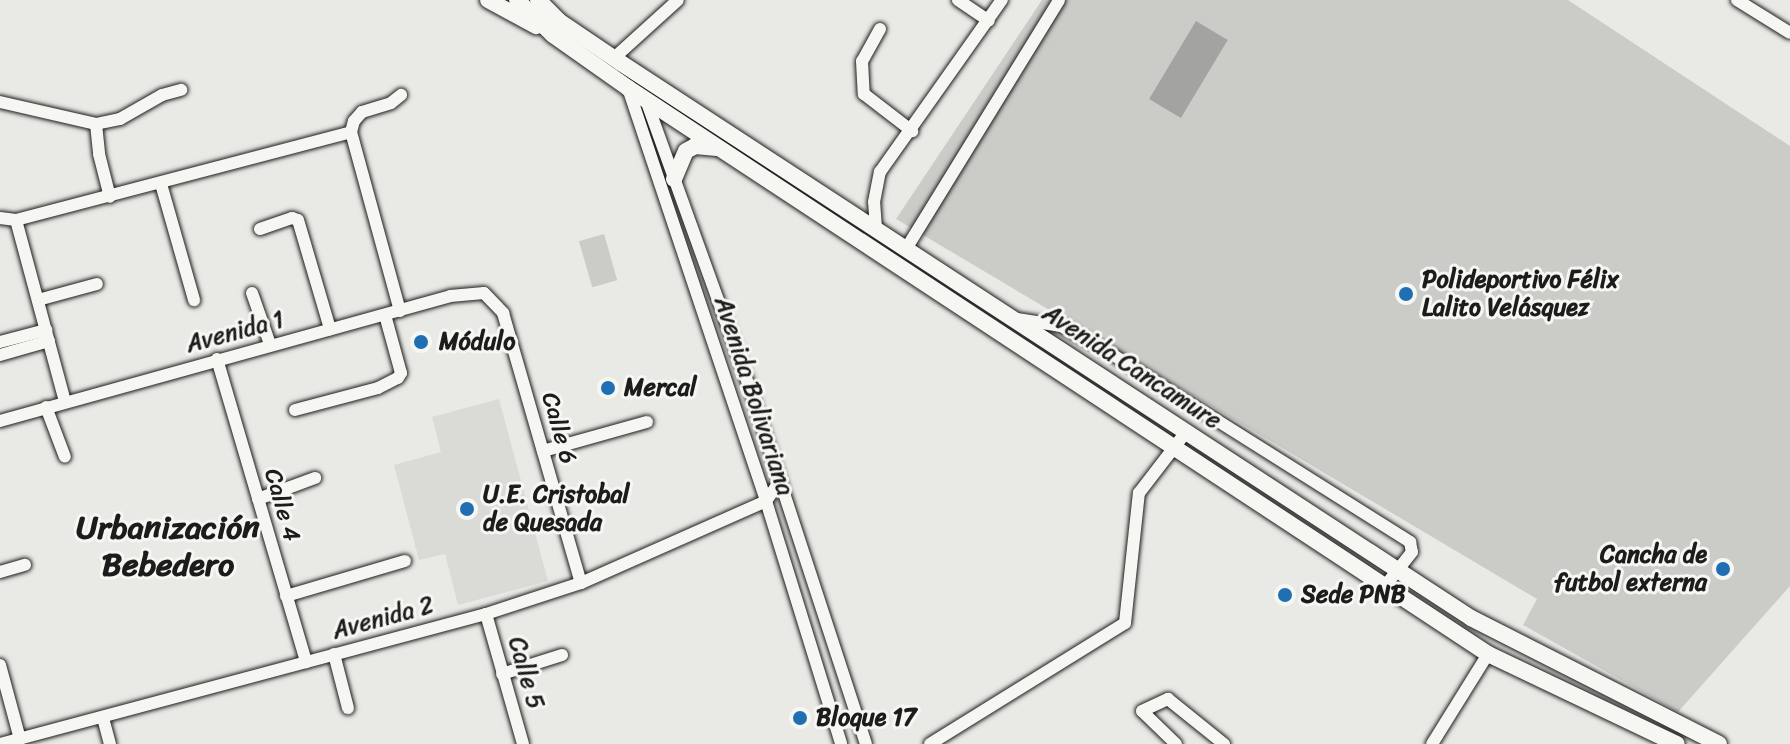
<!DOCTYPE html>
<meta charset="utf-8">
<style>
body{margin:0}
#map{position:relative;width:1790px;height:744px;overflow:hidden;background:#e9e9e5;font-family:Sriracha,sans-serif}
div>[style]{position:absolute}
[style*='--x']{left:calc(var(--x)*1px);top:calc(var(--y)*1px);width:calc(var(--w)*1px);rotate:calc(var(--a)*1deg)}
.built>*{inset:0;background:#dadad6}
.green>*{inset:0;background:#cbcbc7;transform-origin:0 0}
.water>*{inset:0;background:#a3a3a1;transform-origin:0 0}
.roads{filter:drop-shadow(0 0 2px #1c1c1c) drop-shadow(0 0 2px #1c1c1c)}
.minor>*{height:12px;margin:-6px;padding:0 6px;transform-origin:6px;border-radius:6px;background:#f6f6f2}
.major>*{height:16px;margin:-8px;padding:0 8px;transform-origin:8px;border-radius:8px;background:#f6f6f2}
.dots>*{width:22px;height:22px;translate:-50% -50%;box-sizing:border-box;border:4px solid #f6f6f2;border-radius:50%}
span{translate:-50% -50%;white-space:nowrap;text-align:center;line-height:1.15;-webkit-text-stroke:6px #f6f6f2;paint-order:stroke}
.poi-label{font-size:24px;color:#1c1c1c;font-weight:700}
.left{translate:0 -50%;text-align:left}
.right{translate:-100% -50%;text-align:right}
.street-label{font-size:24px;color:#1c1c1c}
.district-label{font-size:32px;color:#1c1c1c;font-weight:700}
</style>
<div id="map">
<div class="built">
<i style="clip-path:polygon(499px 399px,548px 581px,458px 605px,445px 554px,419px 560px,394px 465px,441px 452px,432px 417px)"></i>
</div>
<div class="green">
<i style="clip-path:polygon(1042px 0,1568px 0,1790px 146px,1790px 586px,1678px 712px,1523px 625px,1537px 599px,896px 219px)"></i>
<i style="left:604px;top:234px;width:48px;height:26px;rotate:74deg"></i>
</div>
<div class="water">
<i style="left:1196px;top:21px;width:37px;height:91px;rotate:31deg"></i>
</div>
<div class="roads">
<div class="minor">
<i style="--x:958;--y:0;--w:37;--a:34"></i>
<i style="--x:1737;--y:0;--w:62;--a:31.9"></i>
<i style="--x:880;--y:29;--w:37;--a:119"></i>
<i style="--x:862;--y:61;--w:33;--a:87"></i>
<i style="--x:864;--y:94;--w:61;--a:37.6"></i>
<i style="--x:614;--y:58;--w:86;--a:-42.2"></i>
<i style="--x:627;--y:85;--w:439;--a:71.5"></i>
<i style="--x:766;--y:501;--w:254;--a:72.8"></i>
<i style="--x:646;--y:100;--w:307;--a:70.2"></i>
<i style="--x:750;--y:389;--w:373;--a:71.9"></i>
<i style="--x:0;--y:102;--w:98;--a:12.9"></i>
<i style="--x:96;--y:124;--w:30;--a:84"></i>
<i style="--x:99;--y:154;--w:44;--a:75.7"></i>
<i style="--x:96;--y:124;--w:25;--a:-12"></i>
<i style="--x:120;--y:119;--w:48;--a:-29.7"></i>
<i style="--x:162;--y:95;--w:20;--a:-15"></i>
<i style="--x:161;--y:184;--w:121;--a:74.1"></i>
<i style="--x:0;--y:218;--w:16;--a:7"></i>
<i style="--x:16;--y:220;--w:346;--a:-14.7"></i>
<i style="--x:16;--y:220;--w:188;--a:74.9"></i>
<i style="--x:260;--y:229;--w:34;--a:-19"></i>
<i style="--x:292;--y:218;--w:6;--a:18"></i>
<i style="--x:298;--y:220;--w:114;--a:73.6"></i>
<i style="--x:876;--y:229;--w:27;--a:-94"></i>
<i style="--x:874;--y:202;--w:31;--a:-79"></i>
<i style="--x:880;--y:172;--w:211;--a:-54.7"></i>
<i style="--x:906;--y:249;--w:292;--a:-58.4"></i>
<i style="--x:252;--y:293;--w:54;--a:70.6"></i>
<i style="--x:38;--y:300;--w:61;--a:-15.2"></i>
<i style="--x:400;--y:311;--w:186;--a:-105.3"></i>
<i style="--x:351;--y:132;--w:11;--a:-75"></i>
<i style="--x:354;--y:121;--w:12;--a:-48"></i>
<i style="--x:362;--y:112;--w:30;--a:-17"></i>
<i style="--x:391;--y:103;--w:13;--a:-39"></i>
<i style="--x:1017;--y:319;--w:45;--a:9"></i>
<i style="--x:1061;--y:326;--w:56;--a:28.9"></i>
<i style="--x:1110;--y:353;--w:355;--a:32.2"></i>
<i style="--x:1410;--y:542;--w:10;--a:79"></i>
<i style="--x:1412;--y:552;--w:43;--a:128.5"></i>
<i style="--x:0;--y:342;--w:48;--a:-14.6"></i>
<i style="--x:0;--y:355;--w:51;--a:-15.9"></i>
<i style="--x:217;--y:359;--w:316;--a:73.6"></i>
<i style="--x:46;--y:407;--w:53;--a:69.2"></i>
<i style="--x:295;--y:410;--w:86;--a:-14.8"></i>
<i style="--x:378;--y:388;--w:22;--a:-27"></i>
<i style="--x:398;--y:378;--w:6;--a:-59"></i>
<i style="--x:401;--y:373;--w:60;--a:-105.4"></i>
<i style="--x:0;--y:421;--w:467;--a:-15.5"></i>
<i style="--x:450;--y:296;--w:34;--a:-5"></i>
<i style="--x:484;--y:293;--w:28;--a:46"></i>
<i style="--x:503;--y:313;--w:281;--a:73.9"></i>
<i style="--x:543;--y:451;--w:108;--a:-15.6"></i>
<i style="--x:258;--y:499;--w:61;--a:-20.2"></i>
<i style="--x:0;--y:572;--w:26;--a:-16"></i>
<i style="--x:286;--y:596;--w:124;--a:-16.4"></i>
<i style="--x:486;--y:614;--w:135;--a:74.1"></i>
<i style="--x:334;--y:654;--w:56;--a:75.5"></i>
<i style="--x:0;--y:665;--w:77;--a:74.9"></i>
<i style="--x:502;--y:674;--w:63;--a:-17.6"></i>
<i style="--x:103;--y:718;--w:27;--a:75"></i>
<i style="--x:0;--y:744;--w:503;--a:-14.98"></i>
<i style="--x:486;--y:614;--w:100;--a:-18.1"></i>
<i style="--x:581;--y:583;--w:202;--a:-23.9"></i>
<i style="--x:766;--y:501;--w:24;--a:-55"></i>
<i style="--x:930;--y:744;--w:229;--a:-31.8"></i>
<i style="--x:1125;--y:623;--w:131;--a:-83.9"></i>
<i style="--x:1139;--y:493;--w:77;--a:-52.4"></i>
<i style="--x:1176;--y:744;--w:47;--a:-135.9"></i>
<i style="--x:1142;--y:711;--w:29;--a:-25"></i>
<i style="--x:1168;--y:699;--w:72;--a:38.8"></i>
<i style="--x:1432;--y:744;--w:106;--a:-58.1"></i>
</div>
<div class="major">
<i style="--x:488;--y:0;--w:55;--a:28.4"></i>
<i style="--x:517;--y:0;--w:50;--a:44.2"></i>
<i style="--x:553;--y:35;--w:92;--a:35.2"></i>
<i style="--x:628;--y:88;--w:1030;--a:33.35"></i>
<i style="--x:1488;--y:654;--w:209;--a:25.5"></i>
<i style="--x:538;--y:0;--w:30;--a:45"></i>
<i style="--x:559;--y:21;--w:75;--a:34.1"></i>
<i style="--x:621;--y:63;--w:1015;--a:33.14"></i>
<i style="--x:1471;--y:618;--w:278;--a:26.9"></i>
<i style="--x:674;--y:179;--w:30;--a:-67"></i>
<i style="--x:686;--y:151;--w:10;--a:-29"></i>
<i style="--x:695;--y:146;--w:22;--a:5"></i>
</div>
</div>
<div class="dots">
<i style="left:1406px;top:294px;background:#1f6fb2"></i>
<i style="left:421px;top:342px;background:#1f6fb2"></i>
<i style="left:608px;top:388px;background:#1f6fb2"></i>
<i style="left:467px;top:509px;background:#1f6fb2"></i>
<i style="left:1723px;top:569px;background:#1f6fb2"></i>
<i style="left:1285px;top:595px;background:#1f6fb2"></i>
<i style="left:800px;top:718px;background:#1f6fb2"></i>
</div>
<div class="poi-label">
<span class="left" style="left:1422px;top:294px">Polideportivo Félix<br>Lalito Velásquez</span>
<span class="left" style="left:439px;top:342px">Módulo</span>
<span class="left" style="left:624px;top:388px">Mercal</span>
<span class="left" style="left:483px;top:509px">U.E. Cristobal<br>de Quesada</span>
<span class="right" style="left:1707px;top:569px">Cancha de<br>futbol externa</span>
<span class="left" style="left:1301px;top:595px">Sede PNB</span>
<span class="left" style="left:816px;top:718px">Bloque 17</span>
</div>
<div class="street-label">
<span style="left:235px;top:332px;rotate:-15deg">Avenida 1</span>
<span style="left:1132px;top:367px;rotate:33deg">Avenida Cancamure</span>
<span style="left:754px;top:396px;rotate:72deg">Avenida Bolivariana</span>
<span style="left:559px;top:428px;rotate:74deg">Calle 6</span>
<span style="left:282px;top:505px;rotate:74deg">Calle 4</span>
<span style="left:383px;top:618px;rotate:-15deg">Avenida 2</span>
<span style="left:526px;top:673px;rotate:74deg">Calle 5</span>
</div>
<div class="district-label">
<span style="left:168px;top:547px">Urbanización<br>Bebedero</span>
</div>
</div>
